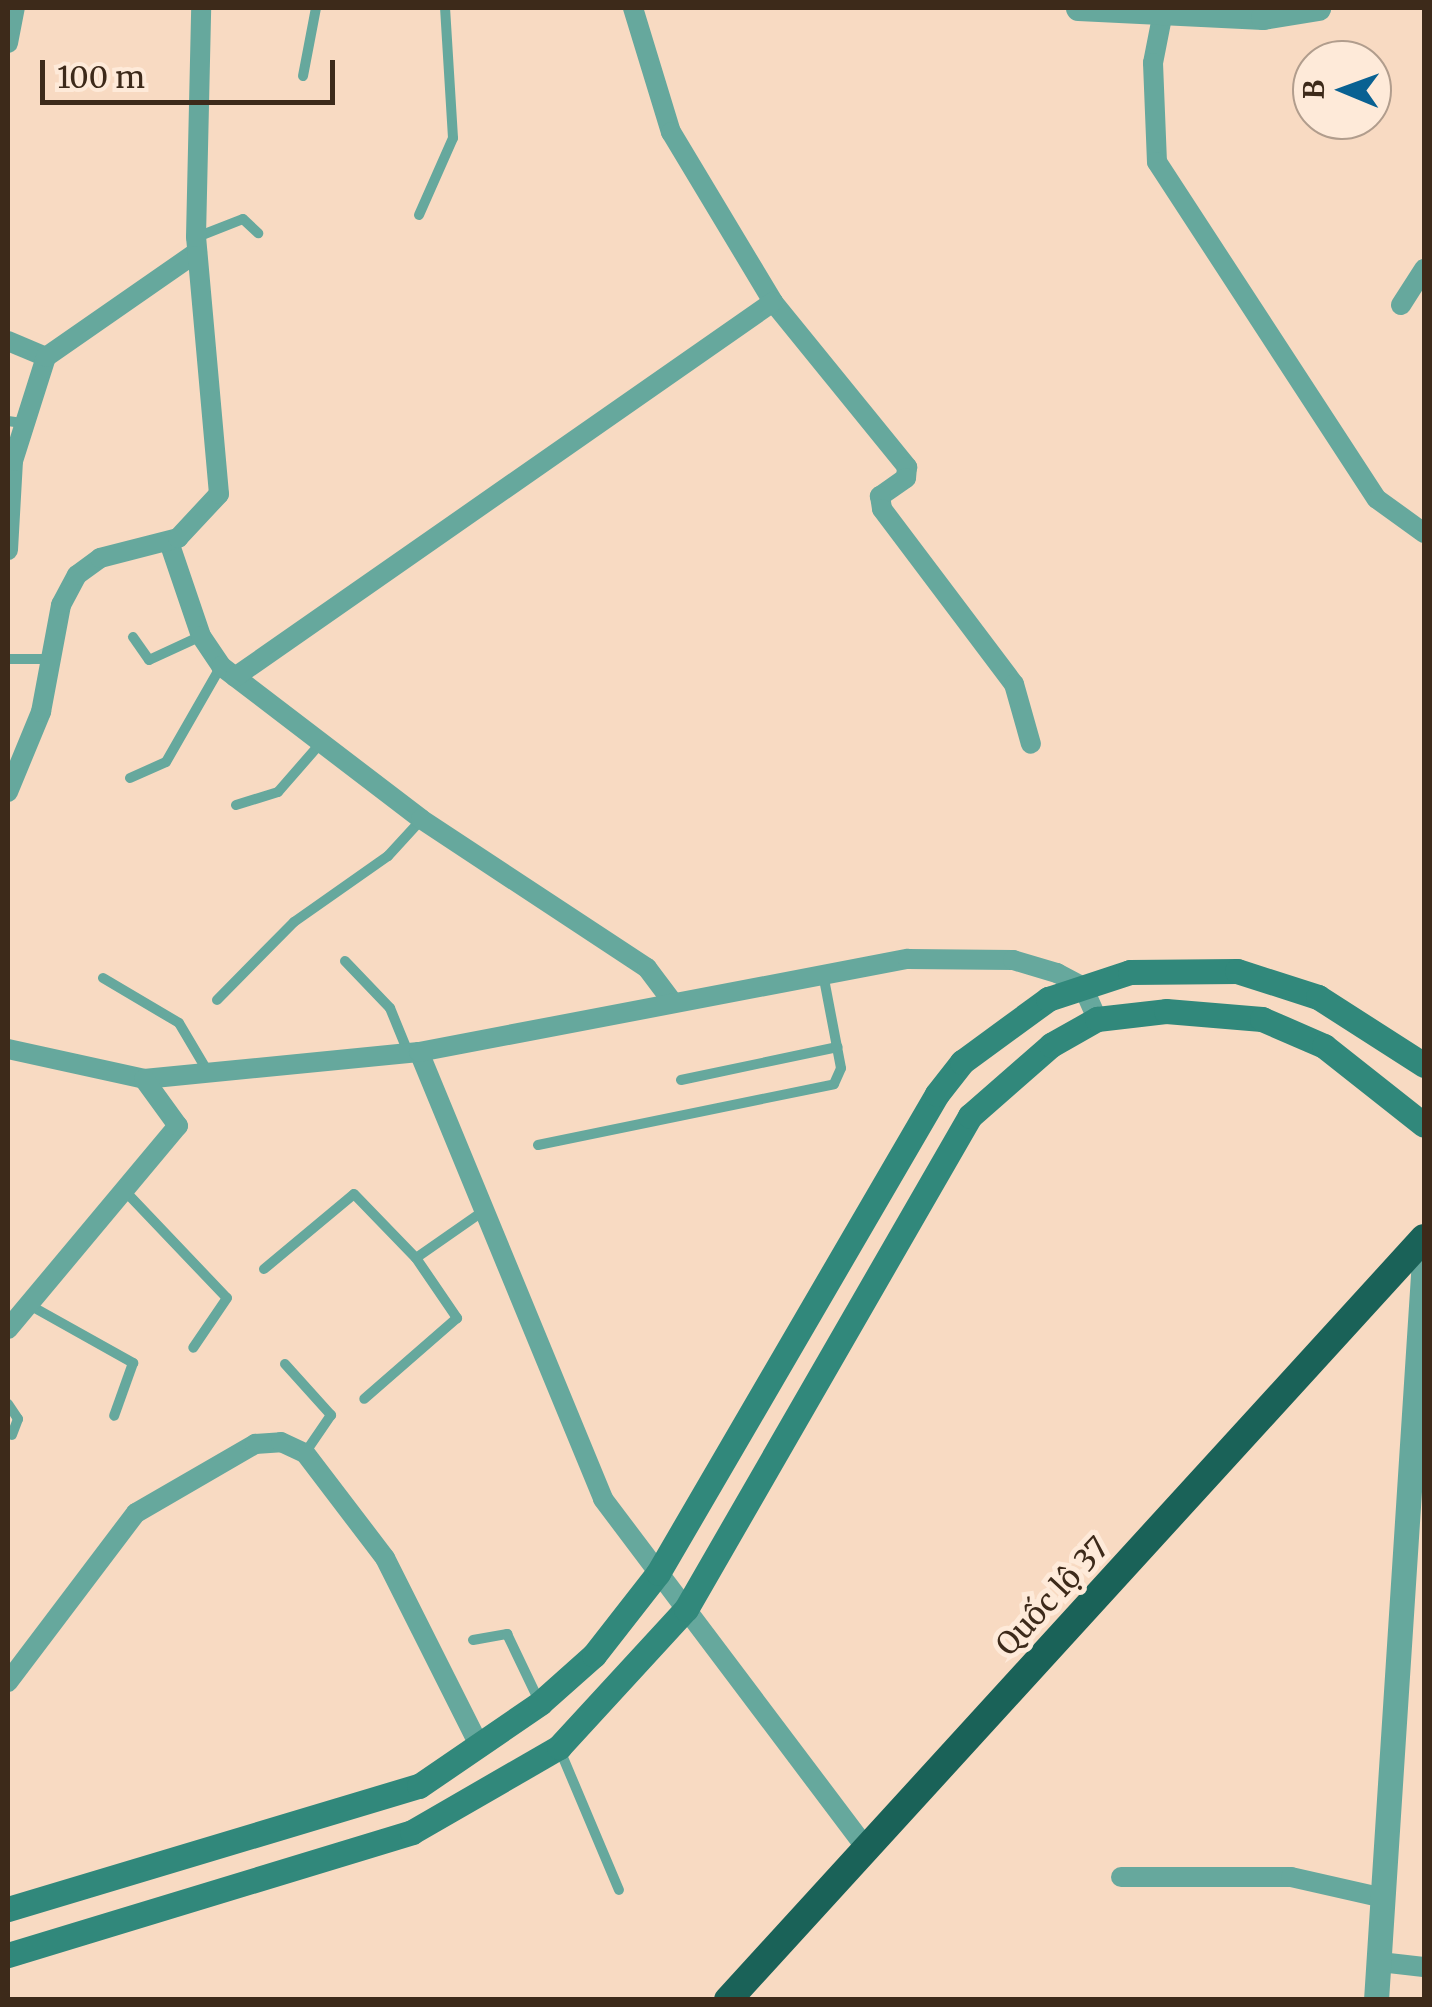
<!DOCTYPE html>
<meta charset="utf-8">
<style>
body{margin:0}
#map{position:relative;width:1432px;height:2007px;overflow:hidden;background:#f8dac2;font-family:Merriweather,serif}
div>[style]{position:absolute}
[style*='--x']{left:calc(var(--x)*1px);top:calc(var(--y)*1px);width:calc(var(--w)*1px);rotate:calc(var(--a)*1deg)}
.service>*{height:10px;margin:-5px;padding:0 5px;transform-origin:5px;border-radius:5px;background:#66a89d}
.minor>*{height:20px;margin:-10px;padding:0 10px;transform-origin:10px;border-radius:10px;background:#66a89d}
.tertiary>*{height:25px;margin:-12.5px;padding:0 12.5px;transform-origin:12.5px;border-radius:12.5px;background:#66a89d}
.secondary>*{height:25px;margin:-12.5px;padding:0 12.5px;transform-origin:12.5px;border-radius:12.5px;background:#31887b}
.trunk>*{height:28px;margin:-14px;padding:0 14px;transform-origin:14px;border-radius:14px;background:#1a6258}
span{translate:-50% -50%;white-space:nowrap;text-align:center;line-height:1.15;-webkit-text-stroke:10px #feead9;paint-order:stroke}
.street-label{font-size:30px;color:#3d2a1a}
.frame{position:absolute;inset:0;border:10px solid #3d2a1a;pointer-events:none}
.north{position:absolute;left:1292px;top:40px;width:100px;height:100px;box-sizing:border-box;background:#feead9;border:2px solid #b19d8d;border-radius:50%;rotate:271deg;font-size:28px;font-weight:700;line-height:40px;text-align:center;color:#3d2a1a}
.north::after{content:'';display:block;margin:auto;width:35px;height:45px;background:#096192;clip-path:polygon(50% 0,100% 100%,50% 72%,0 100%)}
.scale{position:absolute;left:40px;top:60px;width:295px;height:45px;box-sizing:border-box;border:5px solid #3d2a1a;border-top:0;padding-left:12px;font-size:30px;line-height:35px;white-space:nowrap;color:#3d2a1a;-webkit-text-stroke:8px #feead9;paint-order:stroke}
</style>
<div id="map">
<div class="service">
<i style="--x:303;--y:76;--w:69;--a:-79.2"></i>
<i style="--x:419;--y:215;--w:84;--a:-66.2"></i>
<i style="--x:453;--y:138;--w:130;--a:-93.5"></i>
<i style="--x:197;--y:237;--w:49;--a:-21.4"></i>
<i style="--x:243;--y:219;--w:21;--a:43"></i>
<i style="--x:8;--y:421;--w:14;--a:8"></i>
<i style="--x:133;--y:637;--w:28;--a:55"></i>
<i style="--x:149;--y:660;--w:57;--a:-24.8"></i>
<i style="--x:8;--y:659;--w:42;--a:0"></i>
<i style="--x:130;--y:778;--w:39;--a:-24"></i>
<i style="--x:166;--y:762;--w:111;--a:-60.2"></i>
<i style="--x:236;--y:805;--w:44;--a:-17.2"></i>
<i style="--x:278;--y:792;--w:62;--a:-48.9"></i>
<i style="--x:345;--y:961;--w:65;--a:46.2"></i>
<i style="--x:390;--y:1008;--w:48;--a:67.8"></i>
<i style="--x:103;--y:978;--w:88;--a:30.6"></i>
<i style="--x:179;--y:1023;--w:57;--a:59.4"></i>
<i style="--x:217;--y:1000;--w:110;--a:-45.4"></i>
<i style="--x:294;--y:922;--w:115;--a:-35.1"></i>
<i style="--x:388;--y:856;--w:49;--a:-47.5"></i>
<i style="--x:681;--y:1080;--w:160;--a:-11.9"></i>
<i style="--x:538;--y:1145;--w:302;--a:-11.6"></i>
<i style="--x:834;--y:1084;--w:17;--a:-66"></i>
<i style="--x:841;--y:1068;--w:96;--a:-100.8"></i>
<i style="--x:124;--y:1190;--w:149;--a:46.4"></i>
<i style="--x:227;--y:1298;--w:60;--a:124.2"></i>
<i style="--x:416;--y:1258;--w:80;--a:-34.9"></i>
<i style="--x:264;--y:1269;--w:117;--a:-39.8"></i>
<i style="--x:354;--y:1194;--w:89;--a:45.9"></i>
<i style="--x:416;--y:1258;--w:73;--a:55.7"></i>
<i style="--x:457;--y:1318;--w:123;--a:138.9"></i>
<i style="--x:33;--y:1307;--w:115;--a:29.2"></i>
<i style="--x:133;--y:1363;--w:56;--a:109.7"></i>
<i style="--x:285;--y:1364;--w:69;--a:48"></i>
<i style="--x:331;--y:1415;--w:46;--a:124.4"></i>
<i style="--x:8;--y:1404;--w:18;--a:56"></i>
<i style="--x:18;--y:1419;--w:17;--a:111"></i>
<i style="--x:473;--y:1640;--w:35;--a:-10"></i>
<i style="--x:507;--y:1634;--w:76;--a:64.4"></i>
<i style="--x:559;--y:1748;--w:154;--a:67.1"></i>
</div>
<div class="minor">
<i style="--x:633;--y:8;--w:130;--a:73"></i>
<i style="--x:671;--y:132;--w:198;--a:59"></i>
<i style="--x:773;--y:302;--w:213;--a:50.9"></i>
<i style="--x:907;--y:467;--w:11;--a:95"></i>
<i style="--x:906;--y:478;--w:32;--a:145"></i>
<i style="--x:880;--y:496;--w:13;--a:81"></i>
<i style="--x:882;--y:509;--w:219;--a:53"></i>
<i style="--x:1014;--y:684;--w:62;--a:74.2"></i>
<i style="--x:1163;--y:12;--w:52;--a:101.1"></i>
<i style="--x:1153;--y:63;--w:99;--a:87.7"></i>
<i style="--x:1157;--y:162;--w:402;--a:56.9"></i>
<i style="--x:1377;--y:499;--w:58;--a:35.9"></i>
<i style="--x:8;--y:43;--w:36;--a:-79"></i>
<i style="--x:1401;--y:305;--w:43;--a:-57.4"></i>
<i style="--x:8;--y:341;--w:41;--a:22.8"></i>
<i style="--x:169;--y:542;--w:99;--a:71.2"></i>
<i style="--x:201;--y:636;--w:36;--a:56"></i>
<i style="--x:221;--y:666;--w:252;--a:37.4"></i>
<i style="--x:421;--y:819;--w:271;--a:33.4"></i>
<i style="--x:647;--y:968;--w:39;--a:53"></i>
<i style="--x:8;--y:550;--w:89;--a:-86.8"></i>
<i style="--x:13;--y:461;--w:109;--a:-72.4"></i>
<i style="--x:46;--y:357;--w:184;--a:-34.8"></i>
<i style="--x:235;--y:677;--w:656;--a:-34.88"></i>
<i style="--x:8;--y:792;--w:87;--a:-67.6"></i>
<i style="--x:41;--y:712;--w:109;--a:-79.4"></i>
<i style="--x:61;--y:605;--w:34;--a:-62"></i>
<i style="--x:77;--y:575;--w:29;--a:-36"></i>
<i style="--x:100;--y:558;--w:81;--a:-14.4"></i>
<i style="--x:178;--y:538;--w:60;--a:-47"></i>
<i style="--x:219;--y:494;--w:258;--a:-95.1"></i>
<i style="--x:196;--y:237;--w:229;--a:-88.7"></i>
<i style="--x:8;--y:1049;--w:139;--a:12.4"></i>
<i style="--x:144;--y:1079;--w:276;--a:-5.6"></i>
<i style="--x:419;--y:1052;--w:483;--a:67.6"></i>
<i style="--x:603;--y:1499;--w:437;--a:53"></i>
<i style="--x:419;--y:1052;--w:498;--a:-10.8"></i>
<i style="--x:908;--y:959;--w:105;--a:0.5"></i>
<i style="--x:1013;--y:960;--w:46;--a:16.5"></i>
<i style="--x:1057;--y:973;--w:30;--a:28"></i>
<i style="--x:1083;--y:987;--w:35;--a:66"></i>
<i style="--x:8;--y:1329;--w:265;--a:-50.1"></i>
<i style="--x:178;--y:1126;--w:58;--a:-125.9"></i>
<i style="--x:8;--y:1682;--w:212;--a:-52.9"></i>
<i style="--x:136;--y:1513;--w:138;--a:-30.1"></i>
<i style="--x:255;--y:1444;--w:26;--a:-4"></i>
<i style="--x:281;--y:1442;--w:26;--a:25"></i>
<i style="--x:305;--y:1453;--w:132;--a:52.7"></i>
<i style="--x:385;--y:1558;--w:212;--a:63.3"></i>
<i style="--x:1121;--y:1877;--w:170;--a:0"></i>
<i style="--x:1291;--y:1877;--w:95;--a:12.7"></i>
<i style="--x:1380;--y:1962;--w:44;--a:6.5"></i>
</div>
<div class="tertiary">
<i style="--x:1078;--y:8;--w:185;--a:2.8"></i>
<i style="--x:1263;--y:17;--w:56;--a:-9.3"></i>
<i style="--x:1376;--y:2000;--w:743;--a:-86.29"></i>
</div>
<div class="secondary">
<i style="--x:8;--y:1909;--w:429;--a:-16.7"></i>
<i style="--x:419;--y:1786;--w:147;--a:-34.4"></i>
<i style="--x:540;--y:1703;--w:72;--a:-41.6"></i>
<i style="--x:594;--y:1655;--w:104;--a:-52"></i>
<i style="--x:658;--y:1573;--w:554;--a:-59.78"></i>
<i style="--x:937;--y:1094;--w:41;--a:-52"></i>
<i style="--x:962;--y:1062;--w:107;--a:-36.2"></i>
<i style="--x:1048;--y:999;--w:86;--a:-18.2"></i>
<i style="--x:1130;--y:972;--w:107;--a:-0.5"></i>
<i style="--x:1237;--y:971;--w:85;--a:17.8"></i>
<i style="--x:1318;--y:997;--w:126;--a:32.7"></i>
<i style="--x:8;--y:1955;--w:422;--a:-16.9"></i>
<i style="--x:412;--y:1832;--w:170;--a:-30"></i>
<i style="--x:559;--y:1747;--w:188;--a:-47.4"></i>
<i style="--x:686;--y:1609;--w:569;--a:-60.06"></i>
<i style="--x:970;--y:1116;--w:108;--a:-41.2"></i>
<i style="--x:1051;--y:1045;--w:53;--a:-29.5"></i>
<i style="--x:1097;--y:1019;--w:69;--a:-6.6"></i>
<i style="--x:1166;--y:1011;--w:96;--a:4.8"></i>
<i style="--x:1262;--y:1019;--w:68;--a:23.5"></i>
<i style="--x:1324;--y:1046;--w:127;--a:38.3"></i>
</div>
<div class="trunk">
<i style="--x:728;--y:2000;--w:1032;--a:-47.59"></i>
</div>
<div class="street-label">
<span style="left:1052px;top:1596px;rotate:-47deg">Quốc lộ 37</span>
</div>
<div class="frame"></div>
<div class="north">B</div>
<div class="scale">100 m</div>
</div>
